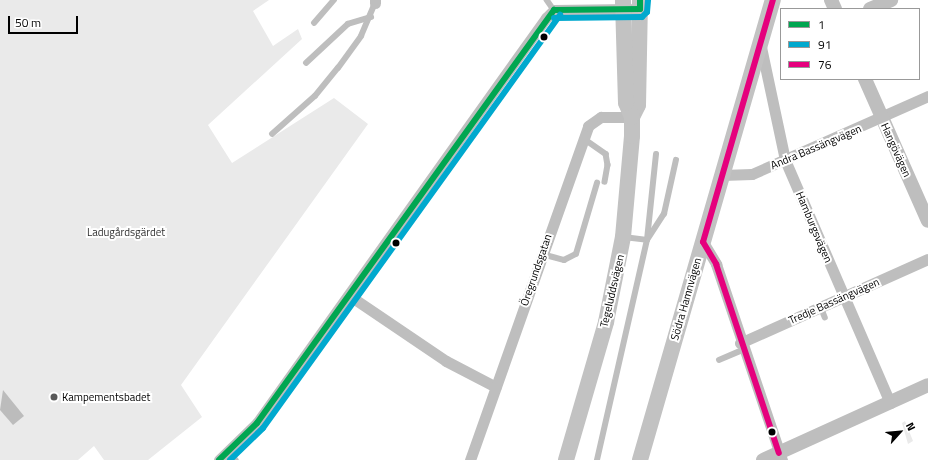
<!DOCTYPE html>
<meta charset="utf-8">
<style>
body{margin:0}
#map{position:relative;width:928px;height:460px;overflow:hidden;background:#fff;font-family:"Titillium Web",sans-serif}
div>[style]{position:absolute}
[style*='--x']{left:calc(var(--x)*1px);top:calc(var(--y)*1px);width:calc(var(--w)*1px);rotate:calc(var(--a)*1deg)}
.green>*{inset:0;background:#eaeaea}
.water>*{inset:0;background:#bcbcbc}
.service>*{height:5.5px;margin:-2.75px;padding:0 2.75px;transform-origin:2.75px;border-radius:2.75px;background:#bebebe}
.minor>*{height:11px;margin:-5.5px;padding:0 5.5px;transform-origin:5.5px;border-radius:5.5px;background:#bebebe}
.tertiary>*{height:14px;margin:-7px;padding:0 7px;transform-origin:7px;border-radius:7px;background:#bebebe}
.secondary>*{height:16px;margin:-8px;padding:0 8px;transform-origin:8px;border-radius:8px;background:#c2c2c2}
.bus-1>*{height:6px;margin:-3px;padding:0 3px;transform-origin:3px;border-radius:3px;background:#00a651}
.bus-2>*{height:6px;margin:-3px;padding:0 3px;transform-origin:3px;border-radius:3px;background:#00a9ce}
.bus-3>*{height:6px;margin:-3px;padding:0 3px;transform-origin:3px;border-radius:3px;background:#e5007d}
.dots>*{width:11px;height:11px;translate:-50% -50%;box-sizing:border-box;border:2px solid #fff;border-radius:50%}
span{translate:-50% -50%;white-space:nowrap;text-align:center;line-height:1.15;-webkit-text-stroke:4px #fff;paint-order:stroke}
.street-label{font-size:11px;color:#000}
.park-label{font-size:11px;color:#303030}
.poi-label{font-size:11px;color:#000}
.left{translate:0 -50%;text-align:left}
.legend{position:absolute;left:780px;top:8px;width:140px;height:72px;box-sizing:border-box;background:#fff;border:1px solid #999;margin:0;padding:5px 7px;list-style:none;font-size:12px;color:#000}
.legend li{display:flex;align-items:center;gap:8px;height:20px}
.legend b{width:20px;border:1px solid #999}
.north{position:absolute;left:880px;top:412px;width:40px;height:40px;-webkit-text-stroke:3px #fff;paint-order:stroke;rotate:63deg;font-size:11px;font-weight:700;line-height:16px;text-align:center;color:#000}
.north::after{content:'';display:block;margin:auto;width:14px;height:18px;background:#000;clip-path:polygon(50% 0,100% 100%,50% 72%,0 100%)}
.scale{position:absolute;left:8px;top:16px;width:70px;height:18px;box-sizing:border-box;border:2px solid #000;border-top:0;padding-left:5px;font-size:12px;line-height:14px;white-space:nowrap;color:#000;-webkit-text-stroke:3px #fff;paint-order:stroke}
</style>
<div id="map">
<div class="green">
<i style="clip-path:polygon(0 0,269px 0,253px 11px,273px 46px,298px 29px,302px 39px,208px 125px,232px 163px,334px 98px,368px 124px,181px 385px,202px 417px,148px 460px,104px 460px,94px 446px,78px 460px,0 460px)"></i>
<i style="clip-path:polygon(905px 421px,913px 441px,908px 444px,902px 423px)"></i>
</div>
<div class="water">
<i style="clip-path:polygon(3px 390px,24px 416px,13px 425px,0 410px)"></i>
</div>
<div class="service">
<i style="--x:547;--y:0;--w:12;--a:55"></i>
<i style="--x:314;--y:23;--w:30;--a:-49"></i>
<i style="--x:306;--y:63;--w:57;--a:-42.9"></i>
<i style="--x:348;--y:24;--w:24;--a:-17"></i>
<i style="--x:272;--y:134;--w:57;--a:-41.5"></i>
<i style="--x:315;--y:96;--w:36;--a:-51"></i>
<i style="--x:338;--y:68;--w:39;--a:-54"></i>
<i style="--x:361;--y:36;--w:36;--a:-67"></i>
<i style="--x:583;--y:138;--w:28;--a:35"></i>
<i style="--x:606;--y:154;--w:11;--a:80"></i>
<i style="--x:608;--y:165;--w:17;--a:100"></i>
<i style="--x:624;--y:237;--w:23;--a:7"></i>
<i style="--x:647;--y:240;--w:86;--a:-84"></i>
<i style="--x:542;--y:254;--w:23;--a:15"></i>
<i style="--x:564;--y:260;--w:13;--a:-27"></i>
<i style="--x:576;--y:254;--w:74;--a:-73.5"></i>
<i style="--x:821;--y:307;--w:11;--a:68"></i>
<i style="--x:719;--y:360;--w:26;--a:-23"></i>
<i style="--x:228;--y:452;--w:11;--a:45"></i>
<i style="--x:597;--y:460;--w:226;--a:-77.2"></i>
<i style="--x:647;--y:240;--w:31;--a:-57"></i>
<i style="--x:664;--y:214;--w:55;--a:-77.5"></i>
</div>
<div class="minor">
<i style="--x:375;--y:3;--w:3;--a:-90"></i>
<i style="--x:761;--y:47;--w:116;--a:78"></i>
<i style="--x:785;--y:160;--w:265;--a:66.6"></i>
<i style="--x:722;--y:175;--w:30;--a:-2"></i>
<i style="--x:752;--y:174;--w:193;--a:-23.9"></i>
<i style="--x:703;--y:242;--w:26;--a:59"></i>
<i style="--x:716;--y:264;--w:207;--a:71.4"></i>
<i style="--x:350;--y:296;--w:116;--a:34.1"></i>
<i style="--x:446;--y:361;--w:56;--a:27.5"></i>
<i style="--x:740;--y:343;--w:206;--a:-24.1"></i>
<i style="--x:219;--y:460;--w:53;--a:-44.2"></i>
<i style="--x:257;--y:423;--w:498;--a:-54.5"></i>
<i style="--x:546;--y:18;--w:11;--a:-45"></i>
<i style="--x:554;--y:10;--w:76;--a:-0.8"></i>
<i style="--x:470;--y:460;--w:354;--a:-70.5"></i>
<i style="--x:588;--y:126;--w:16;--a:-35"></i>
<i style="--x:601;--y:117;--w:31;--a:0"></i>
</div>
<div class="tertiary">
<i style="--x:831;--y:0;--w:10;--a:66"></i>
<i style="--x:870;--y:9;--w:23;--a:-23"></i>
<i style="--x:865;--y:79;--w:155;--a:66.1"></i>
<i style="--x:763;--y:460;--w:181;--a:-24.4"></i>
</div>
<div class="secondary">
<i style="--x:632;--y:117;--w:13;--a:-63"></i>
<i style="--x:638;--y:105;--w:105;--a:-88.9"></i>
<i style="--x:566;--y:460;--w:144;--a:-73.8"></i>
<i style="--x:606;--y:322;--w:87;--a:-78.7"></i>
<i style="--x:623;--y:237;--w:101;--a:-84.9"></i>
<i style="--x:632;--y:136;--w:19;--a:-90"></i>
<i style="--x:632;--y:117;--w:15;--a:-113"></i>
<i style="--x:626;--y:103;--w:103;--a:-91.7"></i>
<i style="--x:640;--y:460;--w:479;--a:-73.9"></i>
</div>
<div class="bus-1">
<i style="--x:554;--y:10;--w:86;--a:-0.7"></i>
<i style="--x:640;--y:9;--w:9;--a:-90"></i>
<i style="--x:219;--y:460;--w:53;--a:-44.2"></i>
<i style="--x:257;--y:423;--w:509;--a:-54.28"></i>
</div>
<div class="bus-2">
<i style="--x:554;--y:18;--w:88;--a:-0.7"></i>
<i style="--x:642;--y:17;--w:7;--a:-45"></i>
<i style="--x:647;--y:12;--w:12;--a:-85"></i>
<i style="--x:230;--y:460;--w:46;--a:-44.1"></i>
<i style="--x:263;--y:428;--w:509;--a:-54.28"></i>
</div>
<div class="bus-3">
<i style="--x:703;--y:242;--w:252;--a:-73.9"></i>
<i style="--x:703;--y:242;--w:26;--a:59"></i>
<i style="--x:716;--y:264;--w:199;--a:71.6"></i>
</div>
<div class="dots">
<i style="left:544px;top:37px;background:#000"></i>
<i style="left:396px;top:243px;background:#000"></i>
<i style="left:54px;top:397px;background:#595959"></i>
<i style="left:772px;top:432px;background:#000"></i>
</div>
<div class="street-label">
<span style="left:816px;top:147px;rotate:-23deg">Andra Bassängvägen</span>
<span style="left:896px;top:150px;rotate:66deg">Hangövägen</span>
<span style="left:814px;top:227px;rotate:67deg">Hamburgsvägen</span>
<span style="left:536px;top:270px;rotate:-71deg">Öregrundsgatan</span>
<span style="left:612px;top:291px;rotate:-77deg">Tegeluddsvägen</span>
<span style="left:686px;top:299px;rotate:-74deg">Södra Hamnvägen</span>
<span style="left:834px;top:301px;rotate:-24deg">Tredje Bassängvägen</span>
</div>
<div class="park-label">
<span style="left:126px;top:232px">Ladugårdsgärdet</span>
</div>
<div class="poi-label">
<span class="left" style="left:62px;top:397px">Kampementsbadet</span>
</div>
<ul class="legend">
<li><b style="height:5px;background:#00a651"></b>1</li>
<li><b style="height:5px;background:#00a9ce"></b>91</li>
<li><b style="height:5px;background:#e5007d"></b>76</li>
</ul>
<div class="north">N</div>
<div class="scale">50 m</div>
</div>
